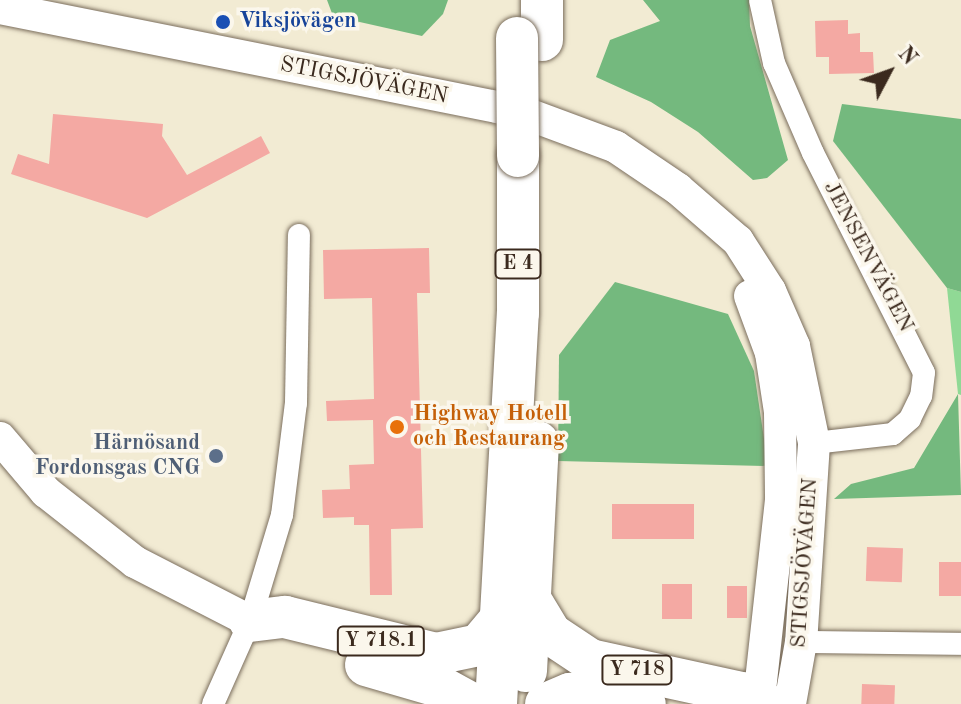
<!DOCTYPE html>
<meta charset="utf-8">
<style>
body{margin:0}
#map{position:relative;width:961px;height:704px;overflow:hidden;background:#f2ebd3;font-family:"Old Standard TT",serif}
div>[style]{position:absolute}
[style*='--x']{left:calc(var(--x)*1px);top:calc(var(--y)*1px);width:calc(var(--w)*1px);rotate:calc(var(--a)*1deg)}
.green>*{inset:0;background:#90d995}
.forest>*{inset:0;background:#74b97e}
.building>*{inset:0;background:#f4a9a3;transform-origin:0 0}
.roads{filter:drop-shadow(0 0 2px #7b6e5d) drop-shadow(0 0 2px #7b6e5d)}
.street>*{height:22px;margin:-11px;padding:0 11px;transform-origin:11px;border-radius:11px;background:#fff}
.secondary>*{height:32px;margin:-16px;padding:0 16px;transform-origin:16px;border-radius:16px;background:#fff}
.highway>*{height:42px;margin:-21px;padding:0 21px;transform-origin:21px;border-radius:21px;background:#fff}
.bridges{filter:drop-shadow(0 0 2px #7b6e5d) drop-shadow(0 0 2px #7b6e5d)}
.highway-bridge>*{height:42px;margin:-21px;padding:0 21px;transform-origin:21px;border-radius:21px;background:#fff}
.dots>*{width:22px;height:22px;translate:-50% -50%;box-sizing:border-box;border:4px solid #fbf7ec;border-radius:50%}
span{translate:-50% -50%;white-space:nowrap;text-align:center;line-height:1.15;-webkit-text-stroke:7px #fbf7ec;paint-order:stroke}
.shield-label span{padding:2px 6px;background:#fbf7ec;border:2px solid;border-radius:6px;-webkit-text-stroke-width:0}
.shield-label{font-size:20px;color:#3b2a1e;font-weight:700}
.transit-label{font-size:22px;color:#164399;font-weight:700}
.left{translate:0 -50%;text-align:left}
.street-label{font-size:22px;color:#3b2a1e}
.food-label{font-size:22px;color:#c56008;font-weight:700}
.service-label{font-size:22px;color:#4e5e75;font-weight:700}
.right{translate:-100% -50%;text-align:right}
.north{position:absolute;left:849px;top:32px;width:80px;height:80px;-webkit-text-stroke:6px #fbf7ec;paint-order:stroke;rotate:49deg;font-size:22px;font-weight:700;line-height:32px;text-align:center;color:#3b2a1e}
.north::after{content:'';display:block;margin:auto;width:28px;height:36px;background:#3b2a1e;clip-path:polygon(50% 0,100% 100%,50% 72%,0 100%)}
</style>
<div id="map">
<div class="green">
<i style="clip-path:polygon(947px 288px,961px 292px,961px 395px,958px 394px)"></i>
</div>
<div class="forest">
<i style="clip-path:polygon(327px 0,448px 0,443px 14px,422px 36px,333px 16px)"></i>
<i style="clip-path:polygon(643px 0,749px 0,750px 26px,788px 160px,767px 178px,753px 180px,698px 132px,651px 102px,596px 77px,610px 40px,660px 21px)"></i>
<i style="clip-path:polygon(842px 104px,961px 119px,961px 292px,947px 288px,833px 141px)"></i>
<i style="clip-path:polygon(615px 282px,728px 314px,754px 371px,768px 466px,558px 461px,559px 355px)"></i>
<i style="clip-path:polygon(958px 394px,961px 495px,834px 499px,851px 484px,914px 468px)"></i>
</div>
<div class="building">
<i style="clip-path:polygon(848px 20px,848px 34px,860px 33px,860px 52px,873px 52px,874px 73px,829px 74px,829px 57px,816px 57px,815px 21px)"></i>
<i style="clip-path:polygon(53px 114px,163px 124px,162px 136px,187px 175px,261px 136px,270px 153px,147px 218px,11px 174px,18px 154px,49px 164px)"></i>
<i style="clip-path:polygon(429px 248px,430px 293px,417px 293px,423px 528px,391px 529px,392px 595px,370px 595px,369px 525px,354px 525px,354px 517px,323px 518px,322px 490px,350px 489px,349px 465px,374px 464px,373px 420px,327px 421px,326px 401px,374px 399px,372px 298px,324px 299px,323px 250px)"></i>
<i style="left:612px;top:504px;width:82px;height:35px"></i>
<i style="left:867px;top:547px;width:36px;height:34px;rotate:2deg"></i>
<i style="left:939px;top:562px;width:22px;height:34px"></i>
<i style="left:662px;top:584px;width:30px;height:35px"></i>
<i style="left:727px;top:586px;width:20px;height:32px"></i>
<i style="left:862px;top:684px;width:33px;height:20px;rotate:2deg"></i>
</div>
<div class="roads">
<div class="street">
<i style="--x:760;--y:0;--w:65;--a:77.5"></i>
<i style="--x:774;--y:63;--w:98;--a:66.6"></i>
<i style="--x:813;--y:153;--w:246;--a:63.2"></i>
<i style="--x:924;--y:373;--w:23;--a:97"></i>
<i style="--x:921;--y:396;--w:25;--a:116"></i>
<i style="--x:910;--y:419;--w:23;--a:139"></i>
<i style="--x:893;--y:434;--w:80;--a:173.5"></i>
<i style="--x:801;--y:642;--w:160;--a:0.7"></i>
<i style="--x:213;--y:704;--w:91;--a:-66"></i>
<i style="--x:250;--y:621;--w:111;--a:-73.2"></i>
<i style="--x:282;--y:515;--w:113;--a:-82.9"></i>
<i style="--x:296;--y:403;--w:168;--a:-89"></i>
</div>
<div class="secondary">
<i style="--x:0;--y:8;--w:532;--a:11.27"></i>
<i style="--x:522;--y:112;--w:100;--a:20.4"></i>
<i style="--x:616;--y:147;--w:75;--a:34.1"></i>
<i style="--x:678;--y:189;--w:79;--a:40.9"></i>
<i style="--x:738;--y:241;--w:59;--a:57.4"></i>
<i style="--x:770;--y:291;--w:60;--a:66.4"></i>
<i style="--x:794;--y:346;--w:99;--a:78.3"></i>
<i style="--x:814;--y:443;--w:199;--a:93.7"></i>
<i style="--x:801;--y:642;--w:63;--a:100.1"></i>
<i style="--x:750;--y:296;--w:61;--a:69.8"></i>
<i style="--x:771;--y:353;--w:60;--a:81.3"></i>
<i style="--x:780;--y:412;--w:88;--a:89.3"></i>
<i style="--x:781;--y:500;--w:201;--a:96.3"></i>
<i style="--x:0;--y:438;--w:71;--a:49.6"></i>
<i style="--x:46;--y:492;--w:113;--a:38.2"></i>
<i style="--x:135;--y:562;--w:129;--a:27.2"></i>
</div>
<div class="highway">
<i style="--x:542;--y:0;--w:40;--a:90"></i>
<i style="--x:531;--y:601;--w:39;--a:59"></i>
<i style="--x:551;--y:634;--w:47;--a:33.7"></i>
<i style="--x:590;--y:660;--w:155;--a:12.3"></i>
<i style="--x:741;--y:693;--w:27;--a:24"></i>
<i style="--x:250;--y:621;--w:35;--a:-7"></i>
<i style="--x:285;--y:617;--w:155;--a:13.8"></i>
<i style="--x:436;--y:654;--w:44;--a:-11.8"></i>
<i style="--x:479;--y:645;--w:33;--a:-50"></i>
<i style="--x:366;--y:665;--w:78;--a:16.3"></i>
<i style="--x:441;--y:687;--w:35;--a:29"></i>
<i style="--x:526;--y:671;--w:229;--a:-87"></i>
<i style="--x:496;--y:704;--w:392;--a:-86.8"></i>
<i style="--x:518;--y:313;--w:157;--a:-90"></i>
<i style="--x:546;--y:704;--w:26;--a:-23"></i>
<i style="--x:570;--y:694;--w:26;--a:-2"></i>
<i style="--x:596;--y:693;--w:50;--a:12.7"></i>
</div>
</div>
<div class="bridges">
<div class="highway-bridge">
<i style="--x:517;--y:38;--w:118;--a:89.5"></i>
</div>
</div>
<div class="dots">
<i style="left:223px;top:22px;background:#1a4fb4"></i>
<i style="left:397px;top:427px;background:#e8710a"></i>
<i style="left:216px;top:456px;background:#5c6f8a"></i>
</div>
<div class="shield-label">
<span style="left:518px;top:264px">E 4</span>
<span style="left:381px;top:641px">Y 718.1</span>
<span style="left:637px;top:670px">Y 718</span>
</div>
<div class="transit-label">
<span class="left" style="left:239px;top:22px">Viksjövägen</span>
</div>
<div class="street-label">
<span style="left:364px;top:81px;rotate:11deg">STIGSJÖVÄGEN</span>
<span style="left:868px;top:257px;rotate:62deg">JENSENVÄGEN</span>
<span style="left:805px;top:563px;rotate:-86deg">STIGSJÖVÄGEN</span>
</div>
<div class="food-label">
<span class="left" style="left:413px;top:427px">Highway Hotell<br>och Restaurang</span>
</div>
<div class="service-label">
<span class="right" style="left:200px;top:456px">Härnösand<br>Fordonsgas CNG</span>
</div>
<div class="north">N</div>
</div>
